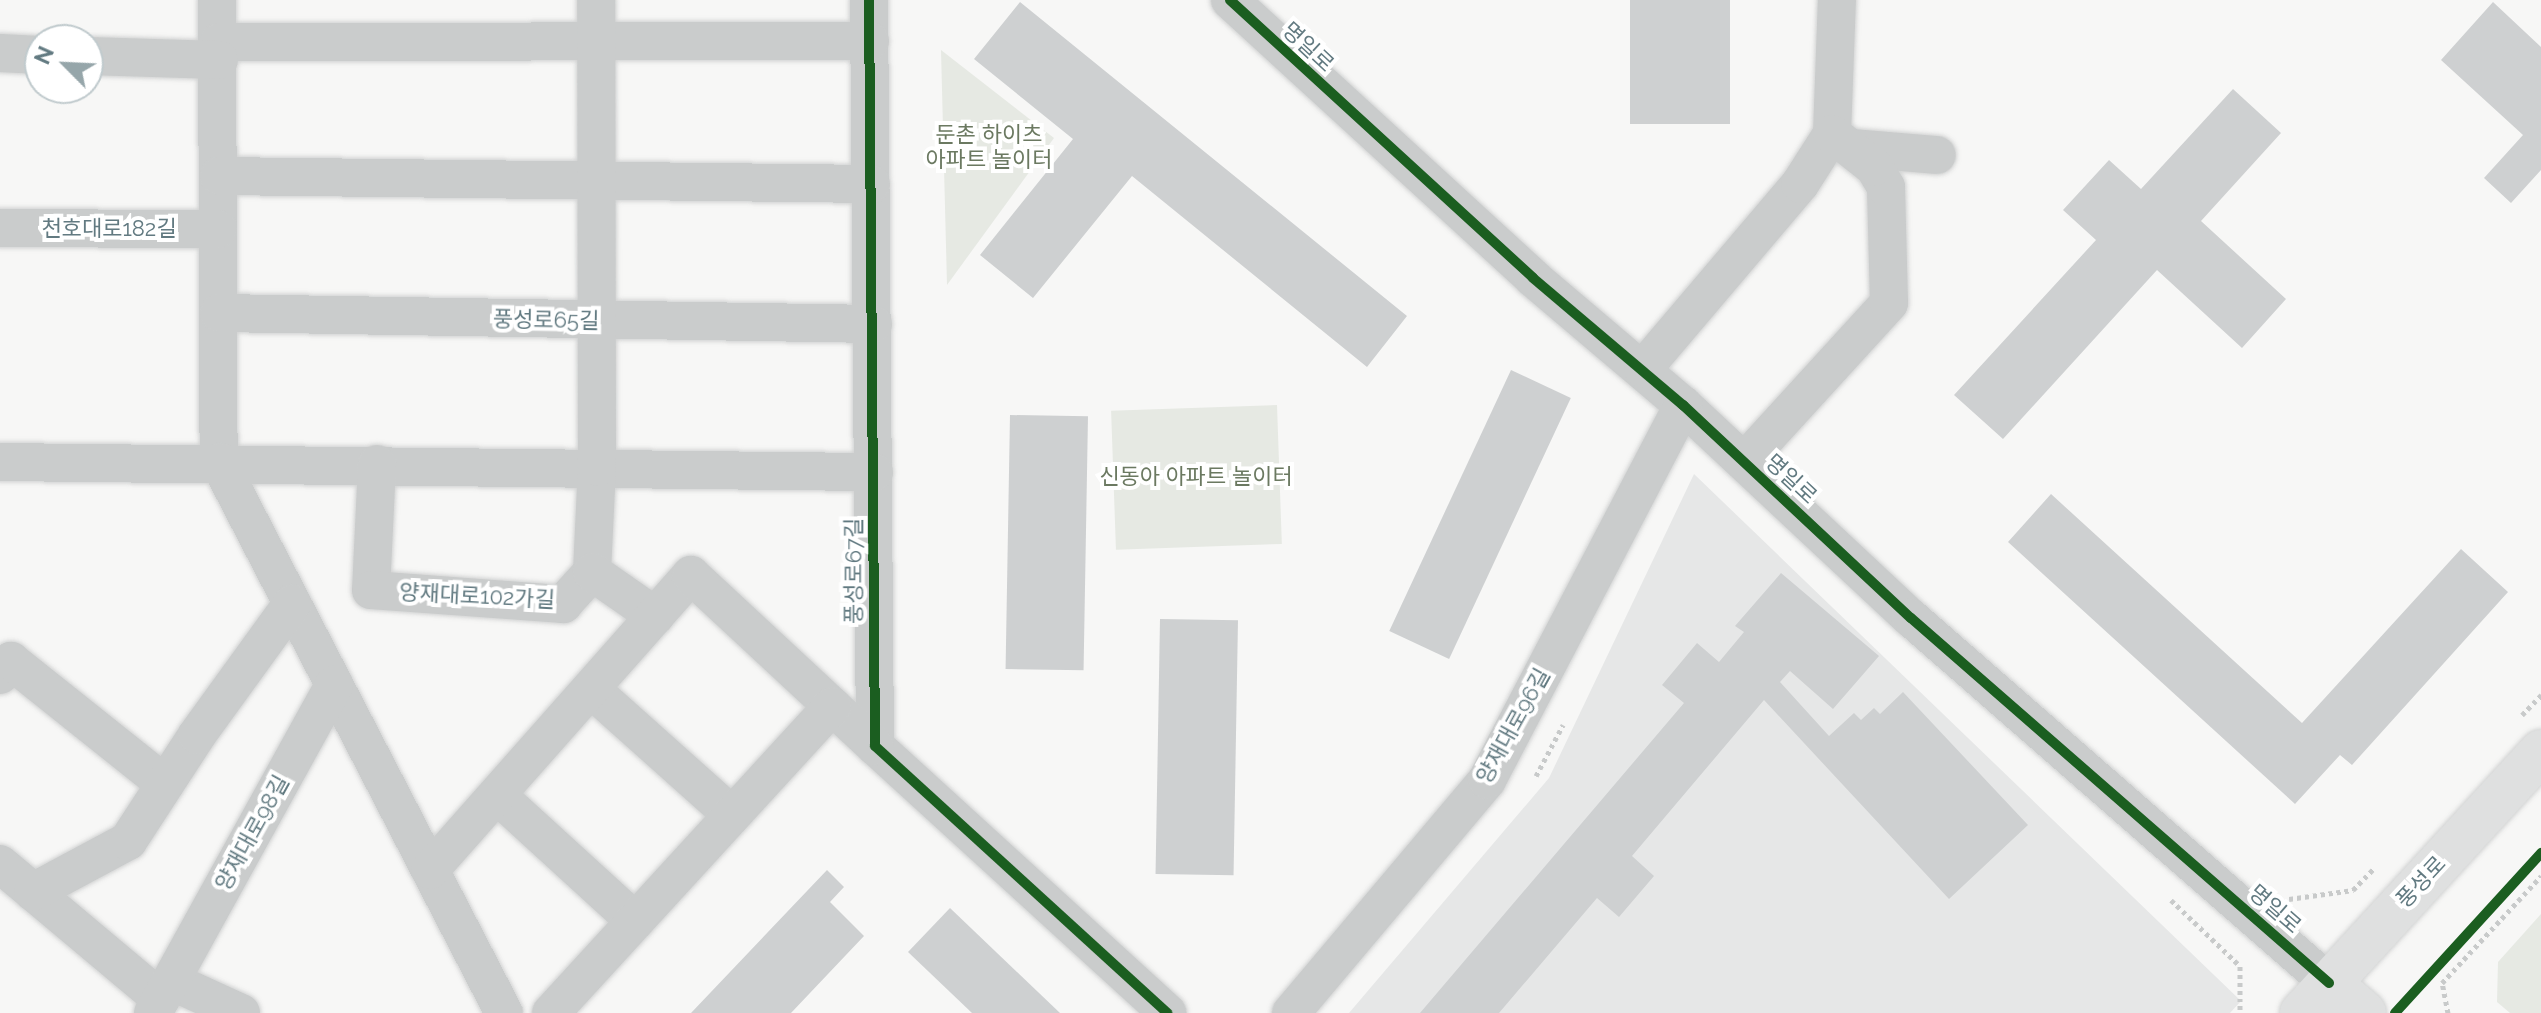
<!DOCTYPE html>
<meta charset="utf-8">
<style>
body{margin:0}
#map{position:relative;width:2541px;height:1013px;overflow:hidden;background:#f7f7f6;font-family:Raleway,"Noto Sans KR",sans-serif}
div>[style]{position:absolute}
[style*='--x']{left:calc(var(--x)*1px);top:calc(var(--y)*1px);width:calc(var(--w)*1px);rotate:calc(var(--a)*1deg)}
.built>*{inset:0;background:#e6e7e7}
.green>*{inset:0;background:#e6e9e3;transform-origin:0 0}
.building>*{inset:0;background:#ced0d1;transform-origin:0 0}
.path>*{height:5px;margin-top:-2.5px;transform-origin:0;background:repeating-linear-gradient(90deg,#c8caca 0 4px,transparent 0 8px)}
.roads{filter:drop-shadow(0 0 2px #d2d3d3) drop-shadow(0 0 2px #d2d3d3)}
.minor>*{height:38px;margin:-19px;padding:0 19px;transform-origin:19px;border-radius:19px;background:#cacccc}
.major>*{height:44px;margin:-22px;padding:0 22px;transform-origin:22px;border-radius:22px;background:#dfe0e0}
.cycleway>*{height:10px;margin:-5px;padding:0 5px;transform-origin:5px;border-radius:5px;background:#1b5e20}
span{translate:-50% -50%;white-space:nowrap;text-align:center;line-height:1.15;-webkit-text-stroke:8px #fff;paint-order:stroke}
.street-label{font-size:22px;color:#627a81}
.park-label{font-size:22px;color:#6b7961}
.north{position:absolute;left:24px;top:24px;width:80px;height:80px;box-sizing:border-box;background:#fff;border:2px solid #c0cacd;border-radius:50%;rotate:294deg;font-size:22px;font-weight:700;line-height:32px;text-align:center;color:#627a81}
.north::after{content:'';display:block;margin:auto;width:28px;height:36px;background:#96a6aa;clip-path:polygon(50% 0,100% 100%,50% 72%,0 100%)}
</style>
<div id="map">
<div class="built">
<i style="clip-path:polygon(1694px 474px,2241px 1001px,2230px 1013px,1349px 1013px,1549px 778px)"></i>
</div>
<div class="green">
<i style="clip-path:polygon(941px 50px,1054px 138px,947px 285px)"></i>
<i style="left:1277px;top:405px;width:139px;height:166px;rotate:88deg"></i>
<i style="clip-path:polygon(2541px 914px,2541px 1013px,2510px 1013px,2497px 1002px,2498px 962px)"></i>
</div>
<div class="building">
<i style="left:1630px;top:0;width:100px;height:124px"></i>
<i style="clip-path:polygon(1020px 2px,1407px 316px,1367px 367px,1132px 176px,1033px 298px,980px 255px,1073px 139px,974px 59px)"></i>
<i style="clip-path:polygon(2493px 2px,2541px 47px,2541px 170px,2511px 203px,2484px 178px,2523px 135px,2441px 60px)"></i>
<i style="clip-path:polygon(2233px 89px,2281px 133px,2201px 221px,2286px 299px,2242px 348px,2157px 270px,2003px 439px,1954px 395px,2096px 240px,2063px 210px,2109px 160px,2141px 189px)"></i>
<i style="left:1511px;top:370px;width:66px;height:288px;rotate:25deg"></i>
<i style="left:1010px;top:415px;width:78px;height:254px;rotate:1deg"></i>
<i style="clip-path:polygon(2051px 494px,2302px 723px,2461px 549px,2508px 592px,2352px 765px,2340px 755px,2295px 804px,2008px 542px)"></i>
<i style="clip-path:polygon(1781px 573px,1879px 656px,1833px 709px,1790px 671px,1780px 682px,1829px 736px,1854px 713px,1861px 720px,1874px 708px,1880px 714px,1903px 692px,2028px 825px,1949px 899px,1764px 700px,1632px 856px,1654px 876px,1619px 917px,1597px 898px,1499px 1013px,1420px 1013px,1684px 703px,1662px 685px,1697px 643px,1719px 662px,1744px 632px,1735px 626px)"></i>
<i style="left:1160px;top:619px;width:78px;height:255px;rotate:1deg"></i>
<i style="clip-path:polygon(827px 870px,844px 887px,830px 902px,864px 936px,791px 1013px,691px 1013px)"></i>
<i style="clip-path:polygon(950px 908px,1060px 1013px,972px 1013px,908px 952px)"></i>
</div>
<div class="path">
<i style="--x:2522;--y:715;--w:28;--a:-46"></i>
<i style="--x:1536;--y:776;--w:58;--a:-62.1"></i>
<i style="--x:2289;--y:899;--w:65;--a:-8"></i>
<i style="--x:2353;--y:890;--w:29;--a:-46"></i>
<i style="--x:2171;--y:900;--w:95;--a:43.7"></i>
<i style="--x:2240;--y:966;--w:47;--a:90"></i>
<i style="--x:2448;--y:1013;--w:31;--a:-101"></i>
<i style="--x:2442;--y:983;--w:146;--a:-47.2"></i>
</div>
<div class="roads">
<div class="minor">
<i style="--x:217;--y:0;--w:462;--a:89.8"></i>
<i style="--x:219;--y:462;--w:620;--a:62.65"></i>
<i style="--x:869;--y:0;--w:746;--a:89.54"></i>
<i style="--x:875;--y:746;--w:396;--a:42.4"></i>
<i style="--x:1230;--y:0;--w:411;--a:42.5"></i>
<i style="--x:1533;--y:278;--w:197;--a:40.3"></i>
<i style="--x:1683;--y:405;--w:312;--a:43.1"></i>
<i style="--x:1911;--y:618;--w:555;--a:41.13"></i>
<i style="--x:219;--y:42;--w:651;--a:-0.09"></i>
<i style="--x:0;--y:53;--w:40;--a:2.9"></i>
<i style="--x:88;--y:56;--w:131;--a:1.7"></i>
<i style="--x:1853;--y:148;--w:84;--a:4.8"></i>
<i style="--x:219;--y:176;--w:652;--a:0.7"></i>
<i style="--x:0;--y:228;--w:218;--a:0.3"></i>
<i style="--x:219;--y:313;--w:654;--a:0.96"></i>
<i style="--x:1643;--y:369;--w:243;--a:-49.7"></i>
<i style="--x:1800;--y:184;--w:59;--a:-57.4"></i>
<i style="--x:1832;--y:134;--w:134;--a:-87.9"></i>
<i style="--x:0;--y:462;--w:874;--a:0.66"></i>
<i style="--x:1744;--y:462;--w:215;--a:-47.6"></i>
<i style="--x:1889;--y:303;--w:116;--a:-91.5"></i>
<i style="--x:1886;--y:187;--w:23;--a:-121"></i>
<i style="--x:1874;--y:167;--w:53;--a:-141.8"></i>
<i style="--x:377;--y:464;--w:126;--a:92.7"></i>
<i style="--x:371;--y:590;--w:193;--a:4.2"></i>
<i style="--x:563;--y:604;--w:43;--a:-47.8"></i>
<i style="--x:592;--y:572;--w:105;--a:-87.3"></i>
<i style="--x:597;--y:467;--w:467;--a:-90.1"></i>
<i style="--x:592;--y:572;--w:77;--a:34.9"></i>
<i style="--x:0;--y:675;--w:18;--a:-52"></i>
<i style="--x:11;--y:661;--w:197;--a:38.6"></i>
<i style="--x:591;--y:689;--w:189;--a:41.8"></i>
<i style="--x:497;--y:795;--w:187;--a:42.4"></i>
<i style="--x:0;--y:864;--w:210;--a:40"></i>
<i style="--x:430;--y:870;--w:394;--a:-48.5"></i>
<i style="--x:691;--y:575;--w:251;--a:42.9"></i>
<i style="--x:33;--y:892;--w:108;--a:-28.2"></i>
<i style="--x:128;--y:841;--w:126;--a:-56.9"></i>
<i style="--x:197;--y:735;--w:162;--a:-54.1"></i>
<i style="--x:171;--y:981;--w:77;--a:24.6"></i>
<i style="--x:153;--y:1013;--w:375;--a:-61.1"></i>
<i style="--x:551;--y:1013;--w:416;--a:-47.5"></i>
<i style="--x:1291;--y:1013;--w:304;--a:-49.9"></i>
<i style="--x:1487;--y:780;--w:423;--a:-62.4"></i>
</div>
<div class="major">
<i style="--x:2329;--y:983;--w:46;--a:40.6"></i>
<i style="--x:2302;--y:1013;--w:354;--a:-47.5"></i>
</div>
</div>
<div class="cycleway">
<i style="--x:869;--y:0;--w:746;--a:89.54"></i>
<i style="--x:875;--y:746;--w:396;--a:42.4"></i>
<i style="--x:1230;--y:0;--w:411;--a:42.5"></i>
<i style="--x:1533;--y:278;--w:197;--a:40.3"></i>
<i style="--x:1683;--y:405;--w:312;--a:43.1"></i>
<i style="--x:1911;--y:618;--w:555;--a:41.13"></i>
<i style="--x:2395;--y:1013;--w:217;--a:-47.6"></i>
</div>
<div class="street-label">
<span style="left:1308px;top:47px;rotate:43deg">명일로</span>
<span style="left:109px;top:229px">천호대로182길</span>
<span style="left:546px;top:320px;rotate:1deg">풍성로65길</span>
<span style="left:1791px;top:479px;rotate:43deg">명일로</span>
<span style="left:854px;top:571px;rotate:-90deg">풍성로67길</span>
<span style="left:477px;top:596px;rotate:3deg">양재대로102가길</span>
<span style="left:1513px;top:726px;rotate:-61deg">양재대로96길</span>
<span style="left:252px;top:833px;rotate:-61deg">양재대로98길</span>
<span style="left:2421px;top:882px;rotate:-47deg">풍성로</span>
<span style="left:2275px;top:909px;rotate:41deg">명일로</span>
</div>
<div class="park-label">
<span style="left:989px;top:147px">둔촌 하이츠<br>아파트 놀이터</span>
<span style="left:1196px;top:477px">신동아 아파트 놀이터</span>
</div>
<div class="north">N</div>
</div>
